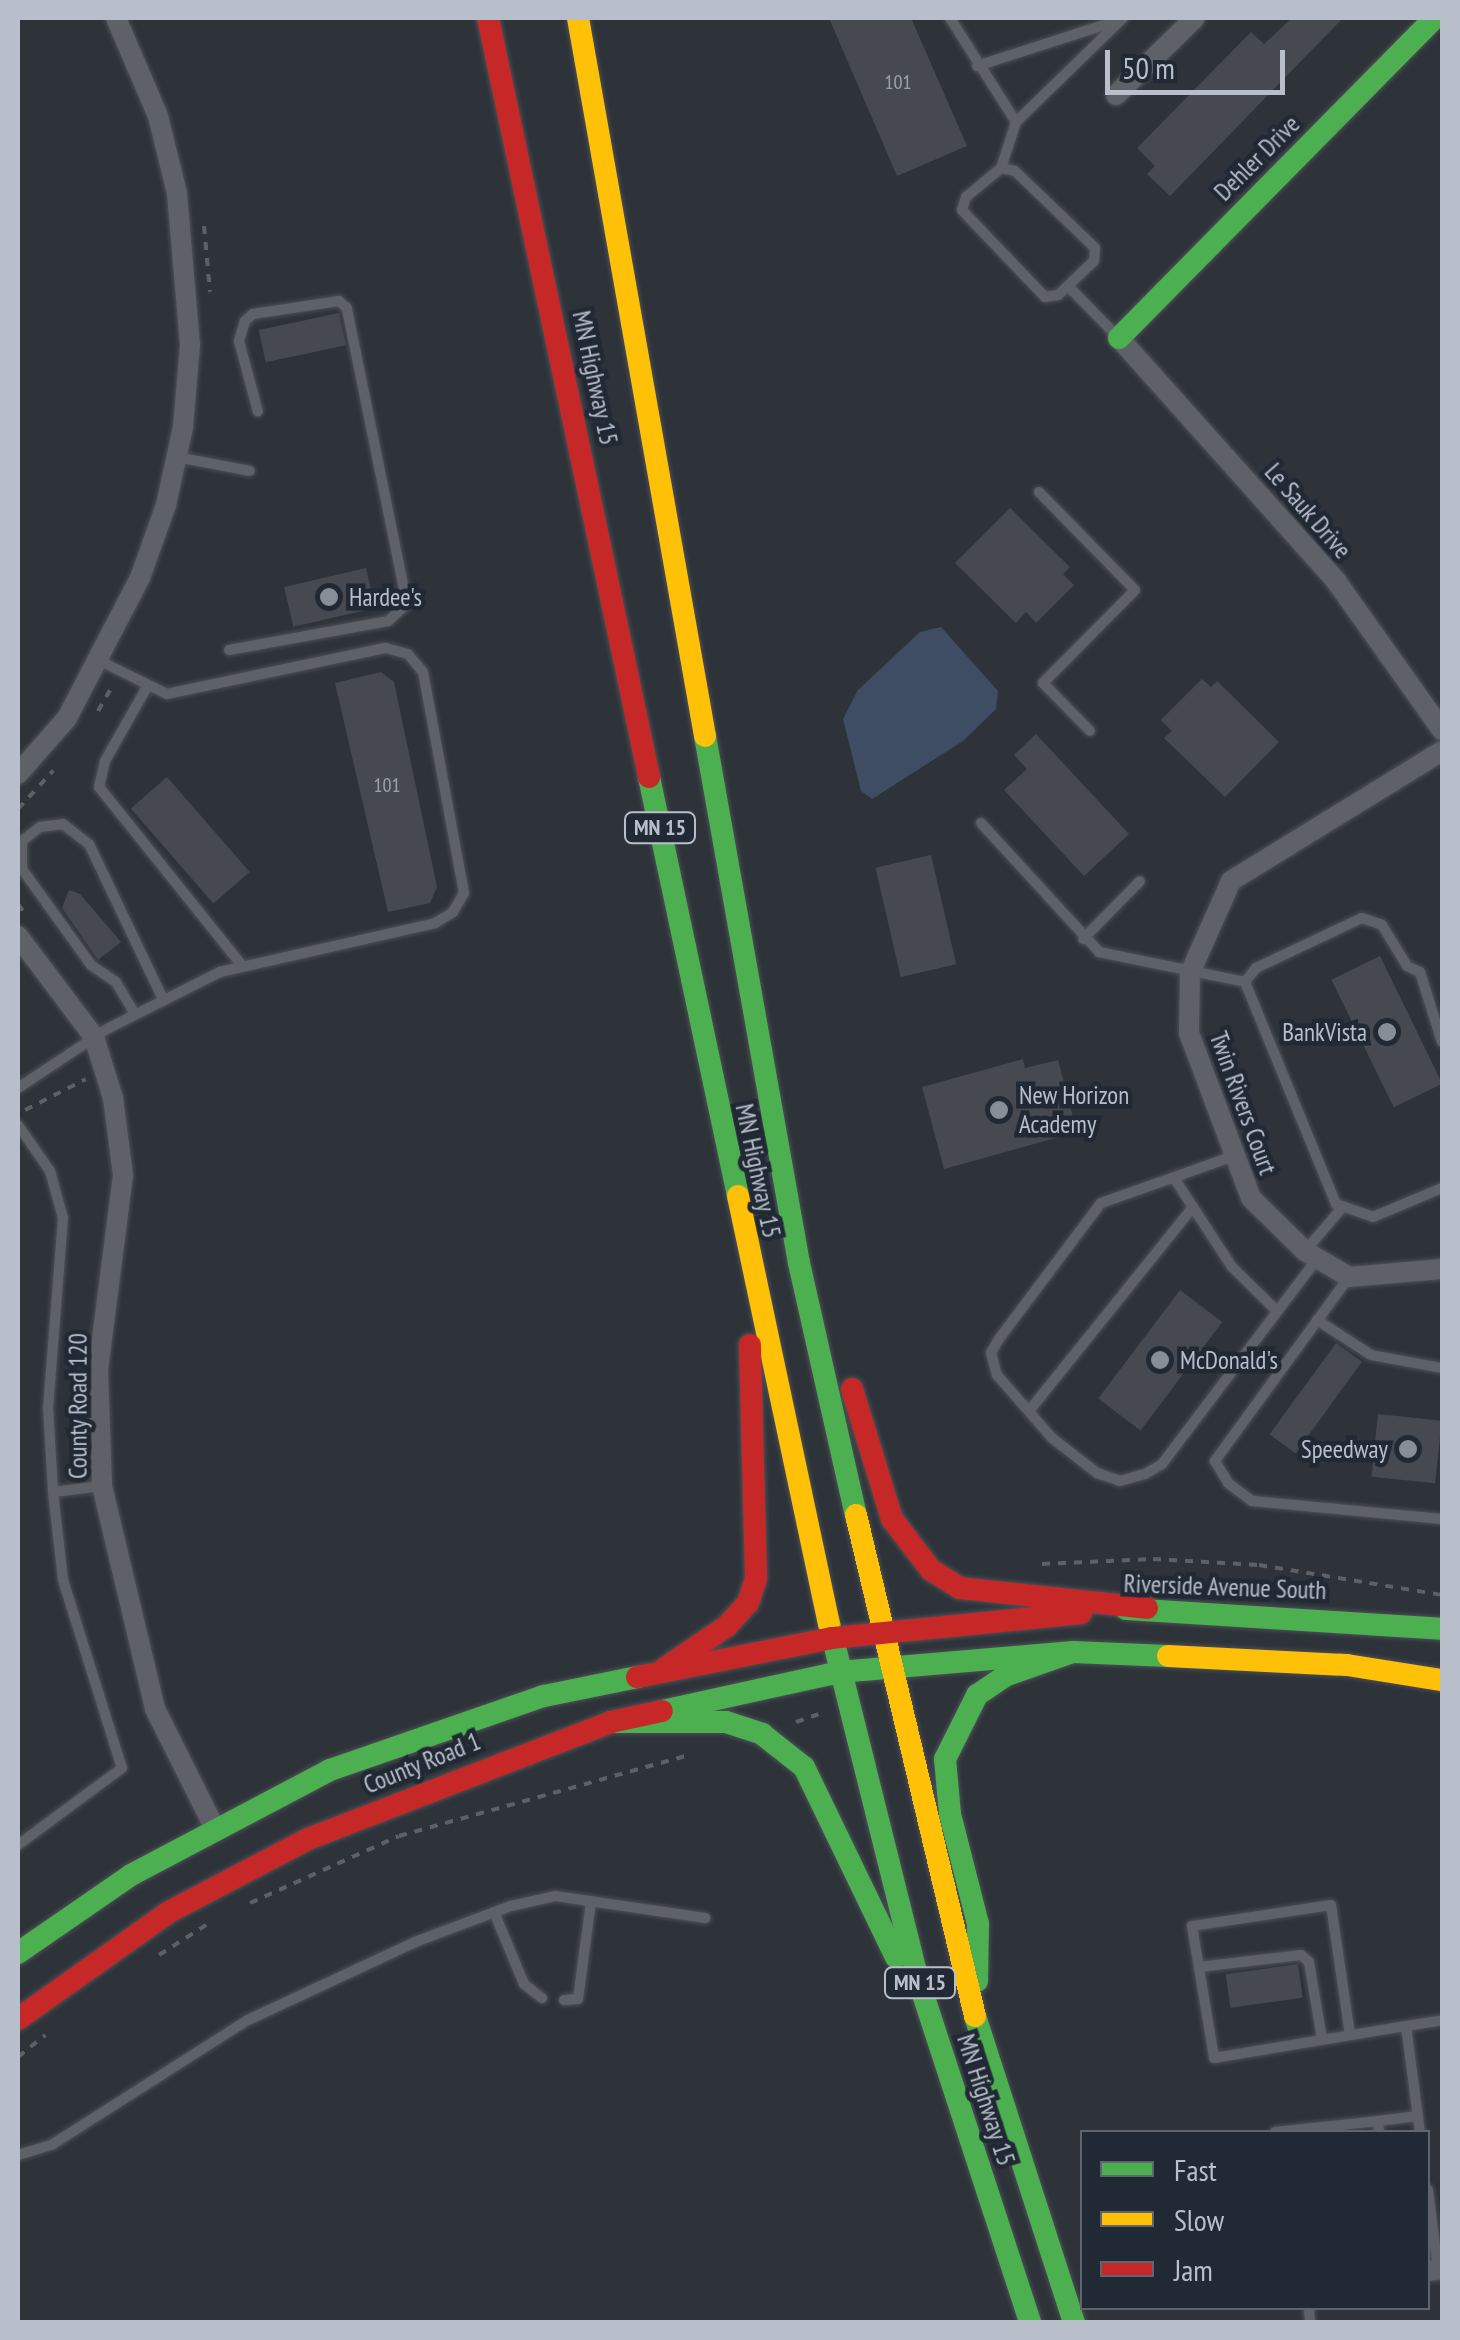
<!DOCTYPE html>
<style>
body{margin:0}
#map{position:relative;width:1460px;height:2340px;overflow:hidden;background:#2e333a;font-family:"PT Sans Narrow",sans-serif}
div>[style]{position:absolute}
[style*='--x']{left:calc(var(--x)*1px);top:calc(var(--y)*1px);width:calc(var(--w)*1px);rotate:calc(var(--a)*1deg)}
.water>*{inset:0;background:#3e4d63}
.building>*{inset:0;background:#464a50;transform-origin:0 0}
.path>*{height:4px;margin-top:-2px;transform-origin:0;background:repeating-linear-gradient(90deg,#5c6166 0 8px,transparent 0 16px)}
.roads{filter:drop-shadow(0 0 2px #4c4f55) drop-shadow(0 0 2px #4c4f55)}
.lane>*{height:10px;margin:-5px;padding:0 5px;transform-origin:5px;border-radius:5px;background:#5e6268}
.street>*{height:20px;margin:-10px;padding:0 10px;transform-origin:10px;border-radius:10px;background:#5e6268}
.fast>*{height:22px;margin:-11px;padding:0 11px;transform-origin:11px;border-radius:11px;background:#4caf50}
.slow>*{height:22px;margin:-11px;padding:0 11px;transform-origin:11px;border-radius:11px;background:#ffc107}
.jam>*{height:22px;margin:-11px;padding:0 11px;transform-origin:11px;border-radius:11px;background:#c62828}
.dots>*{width:28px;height:28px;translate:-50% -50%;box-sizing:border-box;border:5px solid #212935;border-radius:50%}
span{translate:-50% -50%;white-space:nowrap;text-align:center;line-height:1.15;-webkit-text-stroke:9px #212935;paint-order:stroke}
.number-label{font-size:20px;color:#9ca2ac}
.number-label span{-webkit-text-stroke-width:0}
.shield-label span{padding:2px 8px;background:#212935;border:2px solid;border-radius:8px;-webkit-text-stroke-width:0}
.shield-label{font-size:22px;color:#b9bfca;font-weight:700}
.street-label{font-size:25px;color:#b9bfca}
.poi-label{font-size:25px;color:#b9bfca}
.left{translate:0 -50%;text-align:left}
.right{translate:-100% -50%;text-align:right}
.frame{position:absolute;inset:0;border:20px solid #b9bfca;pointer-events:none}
.legend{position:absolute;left:1080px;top:2130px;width:350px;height:180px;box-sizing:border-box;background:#212935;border:2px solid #5e6571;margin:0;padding:12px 18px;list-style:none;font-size:30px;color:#b9bfca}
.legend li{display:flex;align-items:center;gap:20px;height:50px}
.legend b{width:50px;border:2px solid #5e6571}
.scale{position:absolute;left:1105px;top:50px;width:180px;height:45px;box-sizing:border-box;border:5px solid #b9bfca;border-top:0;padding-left:12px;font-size:30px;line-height:35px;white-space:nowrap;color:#b9bfca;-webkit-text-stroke:8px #212935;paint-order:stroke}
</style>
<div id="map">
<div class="water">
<i style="clip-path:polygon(941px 627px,998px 691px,996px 709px,963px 741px,872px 799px,861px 791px,843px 719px,858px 690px,920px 632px)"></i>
</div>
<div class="building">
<i style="clip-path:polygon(829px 18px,911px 18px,967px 146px,897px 176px)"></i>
<i style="clip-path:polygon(1292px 18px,1343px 18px,1170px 196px,1147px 174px,1155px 166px,1137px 148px,1251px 32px,1264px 44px)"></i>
<i style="left:339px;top:313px;width:33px;height:82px;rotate:78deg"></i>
<i style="clip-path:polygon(1010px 508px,1070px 567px,1063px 574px,1074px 585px,1036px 623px,1026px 612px,1016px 623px,955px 563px)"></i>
<i style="left:366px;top:568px;width:41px;height:84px;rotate:77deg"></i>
<i style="clip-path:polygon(381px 672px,394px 682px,437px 887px,430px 903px,388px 912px,335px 683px)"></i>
<i style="clip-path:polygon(1202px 679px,1211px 687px,1217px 681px,1279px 742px,1225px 797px,1164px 738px,1172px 731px,1161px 720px)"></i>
<i style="clip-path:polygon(1036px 734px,1129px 834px,1084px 876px,1004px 790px,1027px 769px,1014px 755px)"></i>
<i style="left:167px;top:777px;width:126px;height:48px;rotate:49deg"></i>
<i style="left:931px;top:855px;width:112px;height:57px;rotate:77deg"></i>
<i style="clip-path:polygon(69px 890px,80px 894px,121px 942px,98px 960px,62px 908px)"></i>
<i style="left:1380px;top:956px;width:142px;height:54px;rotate:64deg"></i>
<i style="clip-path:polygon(1023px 1059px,1025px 1068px,1058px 1060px,1077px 1132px,944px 1169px,922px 1087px)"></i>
<i style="left:1180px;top:1290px;width:53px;height:136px;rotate:37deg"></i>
<i style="left:1336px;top:1343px;width:32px;height:113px;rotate:36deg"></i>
<i style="left:1378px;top:1414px;width:64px;height:63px;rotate:6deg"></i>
<i style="left:1298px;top:1964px;width:34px;height:73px;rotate:82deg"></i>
</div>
<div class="path">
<i style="--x:204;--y:226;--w:66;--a:84.8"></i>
<i style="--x:98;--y:711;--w:30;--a:-60"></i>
<i style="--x:18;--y:809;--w:52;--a:-47.4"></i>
<i style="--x:18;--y:904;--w:12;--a:55"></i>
<i style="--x:25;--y:1110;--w:68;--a:-26.9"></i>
<i style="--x:1042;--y:1564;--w:111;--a:-2.6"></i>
<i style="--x:1153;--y:1559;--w:106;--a:3.2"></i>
<i style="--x:1259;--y:1565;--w:185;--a:9.3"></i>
<i style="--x:796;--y:1722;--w:24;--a:-19"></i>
<i style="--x:250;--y:1903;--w:163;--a:-24.2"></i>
<i style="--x:399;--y:1836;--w:302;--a:-15.6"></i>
<i style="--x:159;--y:1955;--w:56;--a:-32.6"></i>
<i style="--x:18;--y:2057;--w:35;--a:-39"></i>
</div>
<div class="roads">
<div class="lane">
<i style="--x:950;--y:18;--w:123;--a:57.6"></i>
<i style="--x:977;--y:66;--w:146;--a:-17.9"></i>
<i style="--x:1001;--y:168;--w:14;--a:12"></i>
<i style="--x:1015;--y:171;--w:111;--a:43.9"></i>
<i style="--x:1095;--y:248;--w:13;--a:94"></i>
<i style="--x:1094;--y:261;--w:50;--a:136.6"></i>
<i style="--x:1058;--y:295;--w:13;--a:171"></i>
<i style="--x:1045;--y:297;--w:120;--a:-133.7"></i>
<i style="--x:962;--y:210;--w:14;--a:-73"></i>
<i style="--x:966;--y:197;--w:45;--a:-39.6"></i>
<i style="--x:1001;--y:168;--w:48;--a:-71.9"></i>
<i style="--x:1016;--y:122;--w:149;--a:-44.2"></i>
<i style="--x:1068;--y:286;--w:71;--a:45.6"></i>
<i style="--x:177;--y:457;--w:74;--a:10.9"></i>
<i style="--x:1039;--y:492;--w:137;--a:45.6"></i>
<i style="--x:1135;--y:590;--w:131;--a:134.7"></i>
<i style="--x:1043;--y:683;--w:67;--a:45.6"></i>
<i style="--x:229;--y:650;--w:162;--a:-10.3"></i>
<i style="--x:388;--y:621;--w:25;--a:-42"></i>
<i style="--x:407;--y:604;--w:302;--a:-101.5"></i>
<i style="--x:347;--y:308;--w:11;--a:-139"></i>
<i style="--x:339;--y:301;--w:87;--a:171.4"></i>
<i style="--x:253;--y:314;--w:11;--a:139"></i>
<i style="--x:245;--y:321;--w:21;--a:107"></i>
<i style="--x:239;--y:341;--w:73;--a:75"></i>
<i style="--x:147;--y:687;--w:85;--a:119.6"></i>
<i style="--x:105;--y:761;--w:27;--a:103"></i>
<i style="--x:99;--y:787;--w:227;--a:51.3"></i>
<i style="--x:981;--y:823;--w:175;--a:47.5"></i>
<i style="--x:1099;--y:952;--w:149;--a:11.6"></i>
<i style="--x:1083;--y:939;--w:81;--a:-45.5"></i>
<i style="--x:1245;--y:982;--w:240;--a:67.7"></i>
<i style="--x:1336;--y:1204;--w:39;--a:19"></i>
<i style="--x:1373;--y:1217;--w:75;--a:-22.8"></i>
<i style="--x:1245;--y:982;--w:18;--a:-52"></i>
<i style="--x:1256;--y:968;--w:117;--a:-25.3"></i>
<i style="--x:1362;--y:918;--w:21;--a:19"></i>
<i style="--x:1382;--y:925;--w:48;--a:58.6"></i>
<i style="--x:1407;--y:966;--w:14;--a:25"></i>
<i style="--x:1420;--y:972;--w:73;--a:72.6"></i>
<i style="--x:135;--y:1014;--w:37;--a:-121"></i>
<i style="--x:116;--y:982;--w:30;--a:-146"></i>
<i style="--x:91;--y:965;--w:118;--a:-125.7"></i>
<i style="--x:22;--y:869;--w:28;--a:-90"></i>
<i style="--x:22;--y:841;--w:23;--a:-38"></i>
<i style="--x:40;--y:827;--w:23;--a:-7"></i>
<i style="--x:63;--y:824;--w:33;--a:38"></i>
<i style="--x:89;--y:844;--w:172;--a:64.5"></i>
<i style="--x:18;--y:1088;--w:107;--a:-33.5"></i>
<i style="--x:107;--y:1029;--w:127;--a:-26.8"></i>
<i style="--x:220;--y:972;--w:221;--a:-12.8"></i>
<i style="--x:435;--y:923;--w:21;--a:-31"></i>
<i style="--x:453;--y:912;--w:22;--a:-60"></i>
<i style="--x:464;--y:893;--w:225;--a:-100.5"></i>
<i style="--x:423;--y:672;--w:23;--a:-130"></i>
<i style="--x:408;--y:654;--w:24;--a:-165"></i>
<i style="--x:385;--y:648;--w:223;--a:168.1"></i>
<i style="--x:167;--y:694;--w:75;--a:-153.8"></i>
<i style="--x:18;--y:1125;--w:56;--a:55.2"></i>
<i style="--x:50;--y:1171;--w:49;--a:74.5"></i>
<i style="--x:63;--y:1218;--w:190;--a:94.5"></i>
<i style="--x:48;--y:1407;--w:85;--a:86.6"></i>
<i style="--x:53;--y:1492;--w:89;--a:83.5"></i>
<i style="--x:63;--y:1580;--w:197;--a:72.6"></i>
<i style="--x:122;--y:1768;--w:129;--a:143.5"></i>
<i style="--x:1234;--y:1156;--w:141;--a:160.5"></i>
<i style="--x:1101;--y:1203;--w:170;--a:126.9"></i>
<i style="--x:999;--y:1339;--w:16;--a:120"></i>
<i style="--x:991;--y:1353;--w:23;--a:75"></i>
<i style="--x:997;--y:1375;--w:84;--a:48.9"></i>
<i style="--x:1052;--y:1438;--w:57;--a:37.9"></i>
<i style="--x:1097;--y:1473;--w:24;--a:19"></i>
<i style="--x:1120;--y:1481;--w:26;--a:-16"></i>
<i style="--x:1145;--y:1474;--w:20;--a:-30"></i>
<i style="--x:1162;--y:1464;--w:257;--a:-52.9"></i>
<i style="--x:1174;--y:1178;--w:106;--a:56.9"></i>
<i style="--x:1232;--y:1267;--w:63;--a:44.4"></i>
<i style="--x:1305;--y:1251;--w:57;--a:-49.3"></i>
<i style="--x:1349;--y:1277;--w:228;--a:126.1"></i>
<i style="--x:1215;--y:1461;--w:26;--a:59"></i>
<i style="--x:1228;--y:1483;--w:30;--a:37"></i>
<i style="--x:1252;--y:1501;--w:191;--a:5.4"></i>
<i style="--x:1317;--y:1320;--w:64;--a:32.9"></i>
<i style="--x:1371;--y:1355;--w:72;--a:10.4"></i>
<i style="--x:1029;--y:1411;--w:262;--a:-51.2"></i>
<i style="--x:53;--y:1492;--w:49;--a:-7"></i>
<i style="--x:494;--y:1912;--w:78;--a:67.4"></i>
<i style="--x:524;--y:1984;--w:23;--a:38"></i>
<i style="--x:1199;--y:1967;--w:103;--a:-6.7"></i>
<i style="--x:1301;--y:1955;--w:11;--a:41"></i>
<i style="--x:1309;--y:1962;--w:78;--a:80.4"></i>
<i style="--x:564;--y:2000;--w:14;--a:-4"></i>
<i style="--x:578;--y:1999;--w:99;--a:-82.4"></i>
<i style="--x:1406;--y:2026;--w:36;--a:-9"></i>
<i style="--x:1350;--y:2035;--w:131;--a:-98.3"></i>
<i style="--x:1331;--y:1905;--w:141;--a:171.4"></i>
<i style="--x:1192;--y:1926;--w:134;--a:80.5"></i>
<i style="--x:1214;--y:2058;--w:195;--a:-9.5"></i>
<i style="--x:1406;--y:2026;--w:107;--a:82.5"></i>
<i style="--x:1275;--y:2132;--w:104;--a:-6.1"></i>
<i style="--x:1379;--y:2132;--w:11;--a:-95"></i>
<i style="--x:1378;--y:2121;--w:40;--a:-7.1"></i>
<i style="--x:18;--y:2155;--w:37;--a:-17"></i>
<i style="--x:53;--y:2144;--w:231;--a:-32.5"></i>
<i style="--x:248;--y:2020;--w:184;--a:-25"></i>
<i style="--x:415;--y:1942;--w:103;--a:-20.6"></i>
<i style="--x:511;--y:1906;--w:45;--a:-12.8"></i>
<i style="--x:555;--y:1896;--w:152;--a:8.3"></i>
<i style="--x:1428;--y:2190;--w:80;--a:82.8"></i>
<i style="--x:1309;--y:2308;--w:14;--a:86"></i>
</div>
<div class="street">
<i style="--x:1116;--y:95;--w:110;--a:-44.3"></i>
<i style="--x:1119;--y:338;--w:326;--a:48.2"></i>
<i style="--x:1336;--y:581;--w:183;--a:54.6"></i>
<i style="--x:1442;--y:751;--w:248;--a:148.4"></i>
<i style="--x:1231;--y:881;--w:101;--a:114"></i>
<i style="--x:1190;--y:973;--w:60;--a:91"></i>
<i style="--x:1189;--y:1033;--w:176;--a:69.4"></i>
<i style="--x:1251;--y:1198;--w:76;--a:44.5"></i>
<i style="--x:1305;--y:1251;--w:51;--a:30.6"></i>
<i style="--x:1349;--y:1277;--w:93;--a:-4.9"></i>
<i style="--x:18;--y:774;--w:74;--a:-48.8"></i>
<i style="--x:67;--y:718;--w:158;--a:-62.5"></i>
<i style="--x:140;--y:578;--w:77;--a:-70.4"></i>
<i style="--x:166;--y:505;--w:80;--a:-77.7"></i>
<i style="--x:183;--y:427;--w:82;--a:-85.1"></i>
<i style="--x:190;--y:345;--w:153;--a:-94.9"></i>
<i style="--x:177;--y:193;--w:79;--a:-103.9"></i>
<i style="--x:158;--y:116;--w:107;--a:-113.2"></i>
<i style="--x:18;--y:936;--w:126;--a:53"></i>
<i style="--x:94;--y:1037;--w:64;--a:72.7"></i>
<i style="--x:113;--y:1098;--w:78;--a:82.6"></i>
<i style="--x:123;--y:1175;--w:196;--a:97.3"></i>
<i style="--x:98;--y:1369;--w:117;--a:88"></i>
<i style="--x:102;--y:1486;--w:229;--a:76.6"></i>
<i style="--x:155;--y:1709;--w:132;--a:63.4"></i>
<i style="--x:1428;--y:2271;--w:14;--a:-8"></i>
</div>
<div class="fast">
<i style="--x:1119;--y:338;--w:450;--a:-45.4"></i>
<i style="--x:705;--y:736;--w:535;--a:79.89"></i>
<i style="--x:799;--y:1263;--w:258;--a:77.3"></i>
<i style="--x:649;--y:777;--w:428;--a:78"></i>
<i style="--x:1126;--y:1609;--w:317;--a:3.6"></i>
<i style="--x:829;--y:1623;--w:364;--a:76"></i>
<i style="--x:917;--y:1976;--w:364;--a:71.9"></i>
<i style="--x:662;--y:1711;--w:181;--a:-12.4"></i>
<i style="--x:839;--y:1672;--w:235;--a:-4.9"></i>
<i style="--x:1073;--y:1652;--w:95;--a:2.4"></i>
<i style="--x:611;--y:1722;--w:115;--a:0"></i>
<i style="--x:726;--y:1722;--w:38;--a:18"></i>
<i style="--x:762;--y:1734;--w:53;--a:38.2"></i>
<i style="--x:804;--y:1767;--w:211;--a:64.2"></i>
<i style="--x:18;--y:1953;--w:137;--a:-34.6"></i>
<i style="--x:131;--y:1875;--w:225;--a:-27.8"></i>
<i style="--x:330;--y:1770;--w:226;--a:-19.1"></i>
<i style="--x:544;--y:1696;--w:95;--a:-11.5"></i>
<i style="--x:977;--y:1981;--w:57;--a:-89"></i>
<i style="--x:978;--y:1924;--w:114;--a:-104.3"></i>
<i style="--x:950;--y:1814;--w:55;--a:-95.2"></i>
<i style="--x:945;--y:1759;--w:72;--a:-63.4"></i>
<i style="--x:977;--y:1695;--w:36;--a:-34"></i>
<i style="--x:1007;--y:1675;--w:70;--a:-19.2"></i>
<i style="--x:975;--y:2016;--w:322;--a:72.1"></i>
</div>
<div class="slow">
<i style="--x:578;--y:18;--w:729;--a:79.97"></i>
<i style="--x:738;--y:1196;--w:437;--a:78"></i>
<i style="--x:856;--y:1515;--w:515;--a:76.64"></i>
<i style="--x:1168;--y:1656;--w:179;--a:2.9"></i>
<i style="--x:1347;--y:1665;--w:96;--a:9"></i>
</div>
<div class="jam">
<i style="--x:488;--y:18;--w:776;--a:78.02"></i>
<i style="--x:852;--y:1389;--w:136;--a:72.9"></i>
<i style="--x:892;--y:1519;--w:64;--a:52.6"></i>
<i style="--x:931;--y:1570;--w:34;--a:32"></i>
<i style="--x:960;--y:1588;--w:188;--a:6.1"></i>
<i style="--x:665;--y:1668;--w:75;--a:-34.1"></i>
<i style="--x:727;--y:1626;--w:31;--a:-48"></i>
<i style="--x:748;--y:1603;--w:26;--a:-72"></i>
<i style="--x:756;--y:1578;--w:233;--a:-91.5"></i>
<i style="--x:637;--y:1677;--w:199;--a:-11.3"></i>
<i style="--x:832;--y:1638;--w:250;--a:-5.7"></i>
<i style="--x:18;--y:2019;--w:185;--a:-35.3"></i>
<i style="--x:169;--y:1912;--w:157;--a:-27.7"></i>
<i style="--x:308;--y:1839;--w:325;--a:-21.1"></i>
<i style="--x:611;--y:1722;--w:52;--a:-12.2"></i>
</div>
</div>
<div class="dots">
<i style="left:329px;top:597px;background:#888e98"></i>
<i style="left:1387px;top:1032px;background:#888e98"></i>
<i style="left:999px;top:1110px;background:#888e98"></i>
<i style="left:1160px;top:1360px;background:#888e98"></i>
<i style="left:1408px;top:1449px;background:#888e98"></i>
</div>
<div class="number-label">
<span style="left:898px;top:82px">101</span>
<span style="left:387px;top:785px">101</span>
</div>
<div class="shield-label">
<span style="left:660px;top:828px">MN 15</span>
<span style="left:920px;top:1983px">MN 15</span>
</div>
<div class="street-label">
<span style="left:1257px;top:158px;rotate:-45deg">Dehler Drive</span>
<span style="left:595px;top:378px;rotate:78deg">MN Highway 15</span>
<span style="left:1308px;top:511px;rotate:49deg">Le Sauk Drive</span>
<span style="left:1243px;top:1103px;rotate:70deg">Twin Rivers Court</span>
<span style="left:758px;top:1171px;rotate:78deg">MN Highway 15</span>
<span style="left:78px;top:1406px;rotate:-90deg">County Road 120</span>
<span style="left:1225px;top:1587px;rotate:2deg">Riverside Avenue South</span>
<span style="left:422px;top:1763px;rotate:-22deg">County Road 1</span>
<span style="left:986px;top:2100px;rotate:72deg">MN Highway 15</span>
</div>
<div class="poi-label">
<span class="left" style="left:349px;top:597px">Hardee's</span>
<span class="right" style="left:1367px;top:1032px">BankVista</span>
<span class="left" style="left:1019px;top:1110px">New Horizon<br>Academy</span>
<span class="left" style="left:1180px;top:1360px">McDonald's</span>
<span class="right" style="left:1388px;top:1449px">Speedway</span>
</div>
<div class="frame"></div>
<ul class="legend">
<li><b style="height:12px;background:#4caf50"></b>Fast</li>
<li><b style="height:12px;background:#ffc107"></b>Slow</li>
<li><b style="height:12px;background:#c62828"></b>Jam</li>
</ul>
<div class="scale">50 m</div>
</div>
